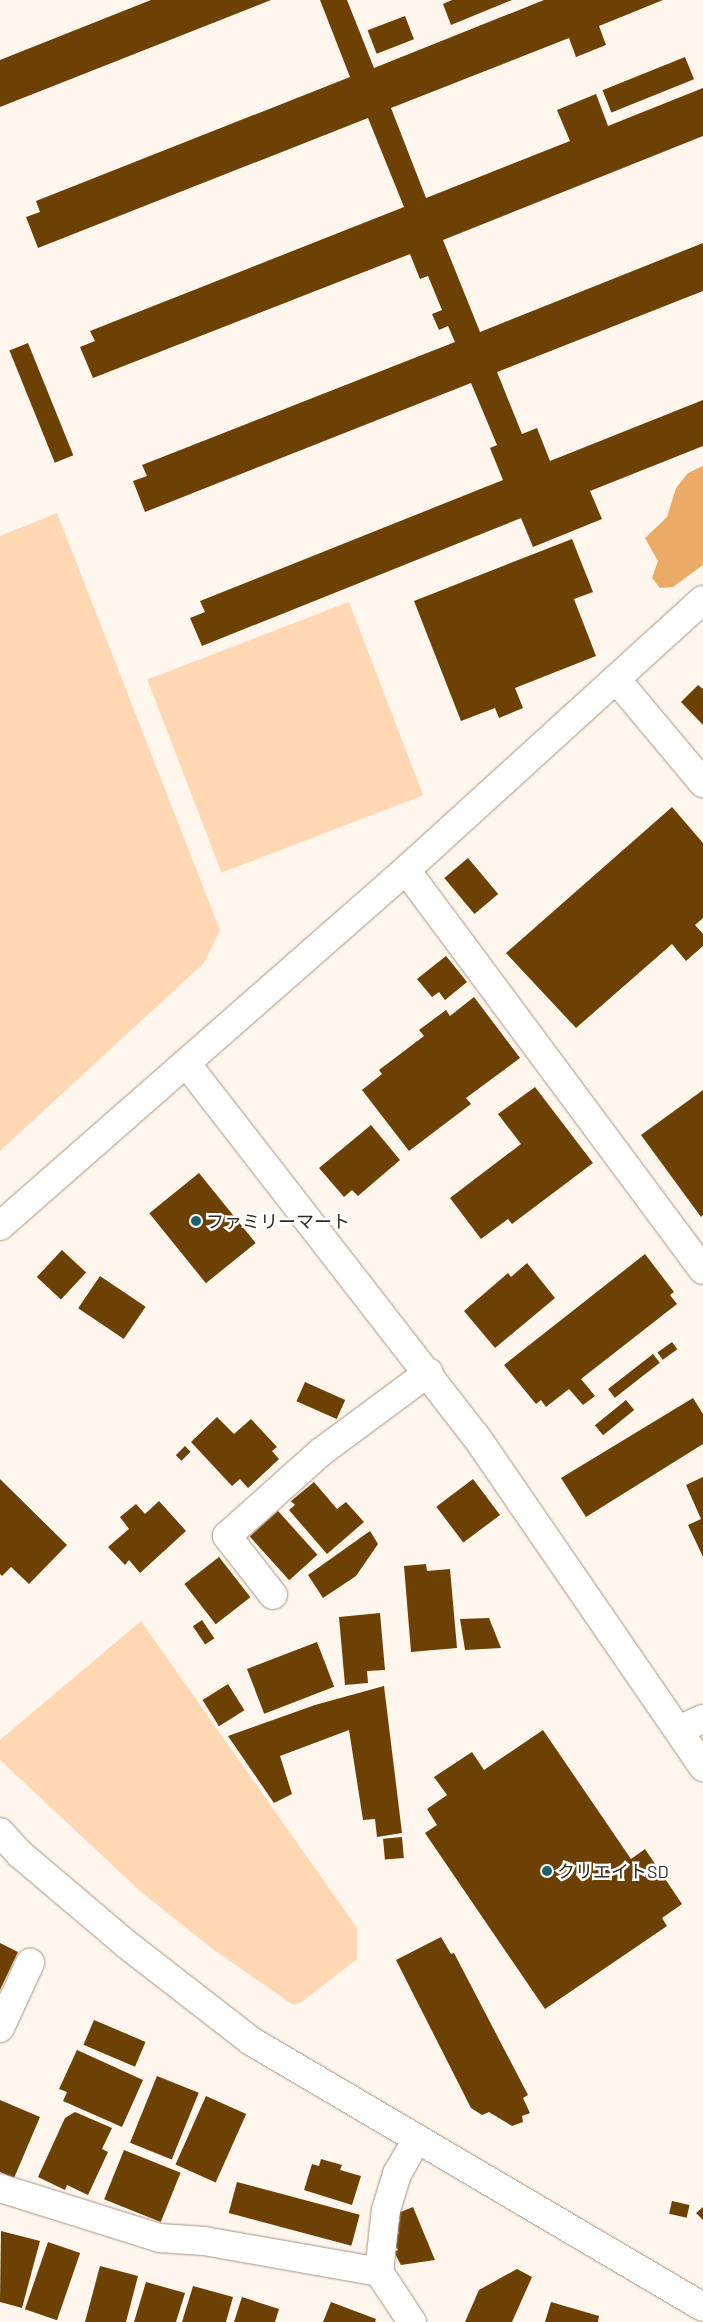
<!DOCTYPE html>
<meta charset="utf-8">
<style>
body{margin:0}
#map{position:relative;width:703px;height:2322px;overflow:hidden;background:#fff6ed;font-family:Barlow,"Noto Sans JP",sans-serif}
div>[style]{position:absolute}
[style*='--x']{left:calc(var(--x)*1px);top:calc(var(--y)*1px);width:calc(var(--w)*1px);rotate:calc(var(--a)*1deg)}
.green>*{inset:0;background:#ffd8b3;transform-origin:0 0}
.forest>*{inset:0;background:#ecaa67}
.building>*{inset:0;background:#6d4003;transform-origin:0 0}
.roads{filter:drop-shadow(0 0 1px #a79380) drop-shadow(0 0 1px #a79380)}
.street>*{height:28px;margin:-14px;padding:0 14px;transform-origin:14px;border-radius:14px;background:#fff}
.secondary>*{height:28px;margin:-14px;padding:0 14px;transform-origin:14px;border-radius:14px;background:#fff}
.dots>*{width:14px;height:14px;translate:-50% -50%;box-sizing:border-box;border:2px solid #fff;border-radius:50%}
span{translate:-50% -50%;white-space:nowrap;text-align:center;line-height:1.15;-webkit-text-stroke:5px #fff;paint-order:stroke}
.poi-label{font-size:18px;color:#322a22}
.left{translate:0 -50%;text-align:left}
</style>
<div id="map">
<div class="green">
<i style="clip-path:polygon(57px 513px,220px 930px,204px 963px,0 1151px,0 536px)"></i>
<i style="left:349px;top:602px;width:207px;height:216px;rotate:69deg"></i>
<i style="clip-path:polygon(141px 1621px,357px 1928px,357px 1959px,302px 2002px,293px 2005px,210px 1947px,140px 1891px,0 1760px,0 1740px)"></i>
</div>
<div class="forest">
<i style="clip-path:polygon(703px 466px,703px 565px,673px 587px,660px 588px,652px 578px,658px 561px,645px 538px,667px 517px,676px 488px,688px 473px)"></i>
</div>
<div class="building">
<i style="clip-path:polygon(151px 0,271px 0,0 107px,0 60px)"></i>
<i style="clip-path:polygon(320px 0,347px 0,374px 68px,544px 0,663px 0,599px 26px,606px 45px,576px 57px,569px 38px,391px 108px,426px 198px,570px 141px,557px 110px,596px 94px,608px 126px,703px 88px,703px 136px,443px 240px,480px 332px,703px 243px,703px 291px,497px 372px,522px 434px,537px 428px,550px 461px,703px 400px,703px 446px,590px 491px,602px 519px,533px 547px,521px 518px,202px 646px,190px 618px,205px 612px,200px 601px,503px 480px,490px 448px,497px 445px,471px 383px,145px 512px,133px 481px,147px 476px,142px 465px,455px 342px,448px 326px,439px 330px,432px 314px,442px 310px,428px 276px,420px 279px,410px 254px,93px 378px,80px 347px,95px 341px,90px 331px,404px 207px,368px 118px,38px 248px,26px 217px,40px 212px,36px 201px,350px 77px)"></i>
<i style="clip-path:polygon(452px 0,512px 0,451px 25px,443px 4px)"></i>
<i style="left:405px;top:16px;width:25px;height:40px;rotate:69deg"></i>
<i style="left:685px;top:57px;width:24px;height:89px;rotate:68deg"></i>
<i style="left:28px;top:343px;width:121px;height:20px;rotate:68deg"></i>
<i style="clip-path:polygon(572px 539px,593px 592px,574px 599px,596px 656px,515px 688px,523px 708px,499px 718px,495px 708px,461px 721px,414px 601px)"></i>
<i style="clip-path:polygon(698px 685px,703px 689px,703px 725px,681px 702px)"></i>
<i style="clip-path:polygon(672px 807px,703px 843px,703px 918px,695px 925px,703px 934px,703px 946px,686px 961px,672px 944px,576px 1028px,506px 953px)"></i>
<i style="left:468px;top:858px;width:47px;height:31px;rotate:50deg"></i>
<i style="clip-path:polygon(446px 956px,467px 982px,445px 1000px,439px 992px,432px 997px,417px 979px)"></i>
<i style="clip-path:polygon(474px 997px,520px 1058px,466px 1098px,471px 1104px,409px 1151px,362px 1090px,382px 1074px,379px 1070px,424px 1036px,419px 1030px,446px 1010px,450px 1016px)"></i>
<i style="clip-path:polygon(535px 1087px,593px 1163px,512px 1224px,508px 1219px,481px 1239px,450px 1198px,521px 1144px,498px 1114px)"></i>
<i style="clip-path:polygon(703px 1090px,703px 1215px,701px 1217px,641px 1135px)"></i>
<i style="clip-path:polygon(371px 1125px,400px 1160px,358px 1196px,352px 1190px,344px 1197px,319px 1168px)"></i>
<i style="left:199px;top:1173px;width:90px;height:64px;rotate:51deg"></i>
<i style="left:62px;top:1250px;width:33px;height:37px;rotate:43deg"></i>
<i style="clip-path:polygon(645px 1254px,674px 1292px,670px 1295px,677px 1304px,581px 1379px,595px 1396px,583px 1405px,569px 1389px,546px 1407px,541px 1400px,536px 1404px,504px 1365px)"></i>
<i style="clip-path:polygon(527px 1263px,555px 1298px,495px 1348px,464px 1311px,508px 1273px,511px 1277px)"></i>
<i style="left:100px;top:1276px;width:55px;height:39px;rotate:34deg"></i>
<i style="left:672px;top:1342px;width:9px;height:18px;rotate:54deg"></i>
<i style="left:653px;top:1354px;width:11px;height:57px;rotate:52deg"></i>
<i style="left:305px;top:1382px;width:44px;height:21px;rotate:24deg"></i>
<i style="clip-path:polygon(693px 1398px,703px 1414px,703px 1444px,586px 1517px,561px 1478px)"></i>
<i style="left:626px;top:1400px;width:13px;height:40px;rotate:51deg"></i>
<i style="clip-path:polygon(217px 1417px,234px 1434px,251px 1419px,277px 1447px,272px 1451px,279px 1459px,248px 1488px,240px 1479px,232px 1486px,191px 1442px)"></i>
<i style="left:185px;top:1446px;width:8px;height:13px;rotate:45deg"></i>
<i style="clip-path:polygon(703px 1477px,703px 1557px,688px 1525px,701px 1519px,686px 1485px)"></i>
<i style="clip-path:polygon(0 1479px,67px 1545px,29px 1584px,11px 1567px,2px 1576px,0 1574px)"></i>
<i style="left:473px;top:1479px;width:45px;height:46px;rotate:53deg"></i>
<i style="clip-path:polygon(314px 1482px,337px 1509px,346px 1502px,364px 1522px,327px 1554px,289px 1510px,295px 1505px,291px 1501px)"></i>
<i style="clip-path:polygon(159px 1501px,186px 1531px,140px 1573px,129px 1560px,125px 1565px,108px 1547px,129px 1529px,120px 1517px,136px 1504px,145px 1514px)"></i>
<i style="left:278px;top:1511px;width:59px;height:38px;rotate:48deg"></i>
<i style="clip-path:polygon(370px 1531px,378px 1544px,356px 1576px,323px 1598px,308px 1575px)"></i>
<i style="left:219px;top:1557px;width:51px;height:44px;rotate:52deg"></i>
<i style="clip-path:polygon(426px 1564px,427px 1571px,450px 1569px,457px 1648px,411px 1652px,404px 1566px)"></i>
<i style="clip-path:polygon(380px 1613px,385px 1670px,367px 1671px,368px 1683px,345px 1685px,339px 1617px)"></i>
<i style="clip-path:polygon(489px 1618px,501px 1648px,465px 1650px,460px 1619px)"></i>
<i style="left:202px;top:1620px;width:22px;height:11px;rotate:56deg"></i>
<i style="left:317px;top:1642px;width:48px;height:75px;rotate:69deg"></i>
<i style="left:228px;top:1684px;width:31px;height:30px;rotate:58deg"></i>
<i style="clip-path:polygon(384px 1686px,402px 1833px,377px 1837px,375px 1819px,363px 1820px,349px 1730px,280px 1756px,292px 1794px,274px 1803px,228px 1736px,315px 1705px)"></i>
<i style="clip-path:polygon(543px 1730px,631px 1859px,645px 1849px,682px 1904px,662px 1918px,667px 1926px,545px 2009px,425px 1833px,437px 1825px,427px 1809px,447px 1795px,434px 1777px,472px 1752px,484px 1770px)"></i>
<i style="left:402px;top:1837px;width:21px;height:19px;rotate:85deg"></i>
<i style="clip-path:polygon(441px 1937px,451px 1954px,454px 1953px,528px 2095px,523px 2098px,530px 2113px,522px 2116px,523px 2122px,512px 2126px,489px 2112px,482px 2115px,471px 2108px,396px 1960px)"></i>
<i style="clip-path:polygon(0 1943px,18px 1952px,0 1990px)"></i>
<i style="left:94px;top:2020px;width:56px;height:27px;rotate:23deg"></i>
<i style="clip-path:polygon(77px 2050px,143px 2080px,122px 2127px,63px 2101px,67px 2092px,59px 2089px)"></i>
<i style="left:157px;top:2076px;width:45px;height:72px;rotate:22deg"></i>
<i style="left:206px;top:2096px;width:44px;height:75px;rotate:24deg"></i>
<i style="clip-path:polygon(0 2100px,40px 2117px,14px 2178px,0 2172px)"></i>
<i style="clip-path:polygon(75px 2112px,112px 2128px,102px 2149px,108px 2152px,88px 2195px,67px 2185px,65px 2190px,38px 2177px,65px 2118px)"></i>
<i style="left:124px;top:2150px;width:61px;height:53px;rotate:22deg"></i>
<i style="clip-path:polygon(321px 2159px,342px 2165px,340px 2170px,361px 2176px,352px 2205px,304px 2190px,312px 2164px,319px 2166px)"></i>
<i style="left:237px;top:2182px;width:127px;height:32px;rotate:15deg"></i>
<i style="left:672px;top:2201px;width:18px;height:13px;rotate:13deg"></i>
<i style="clip-path:polygon(413px 2207px,435px 2260px,401px 2265px,394px 2252px,398px 2250px,391px 2237px,399px 2233px,394px 2224px,400px 2221px,398px 2213px)"></i>
<i style="clip-path:polygon(703px 2207px,703px 2220px,696px 2213px)"></i>
<i style="clip-path:polygon(1px 2231px,40px 2241px,22px 2308px,0 2302px)"></i>
<i style="left:48px;top:2242px;width:34px;height:71px;rotate:19deg"></i>
<i style="clip-path:polygon(100px 2266px,138px 2276px,126px 2322px,85px 2322px)"></i>
<i style="clip-path:polygon(517px 2269px,532px 2277px,512px 2322px,465px 2322px,479px 2290px)"></i>
<i style="clip-path:polygon(146px 2282px,185px 2293px,176px 2322px,134px 2322px)"></i>
<i style="clip-path:polygon(193px 2286px,233px 2297px,226px 2322px,182px 2322px)"></i>
<i style="clip-path:polygon(242px 2297px,279px 2309px,275px 2322px,234px 2322px)"></i>
<i style="clip-path:polygon(331px 2302px,376px 2319px,375px 2322px,323px 2322px)"></i>
<i style="clip-path:polygon(551px 2302px,599px 2316px,598px 2322px,545px 2322px)"></i>
</div>
<div class="roads">
<div class="street">
<i style="--x:616;--y:679;--w:136;--a:50.1"></i>
<i style="--x:406;--y:870;--w:498;--a:53.4"></i>
<i style="--x:0;--y:1226;--w:540;--a:-41.25"></i>
<i style="--x:406;--y:870;--w:401;--a:-42.3"></i>
<i style="--x:273;--y:1595;--w:75;--a:-127.9"></i>
<i style="--x:227;--y:1536;--w:126;--a:-41.8"></i>
<i style="--x:321;--y:1452;--w:134;--a:-36.5"></i>
<i style="--x:679;--y:1730;--w:26;--a:-25"></i>
<i style="--x:0;--y:2028;--w:72;--a:-65.2"></i>
<i style="--x:0;--y:2188;--w:168;--a:17.4"></i>
<i style="--x:160;--y:2238;--w:44;--a:3.9"></i>
<i style="--x:204;--y:2241;--w:178;--a:10"></i>
<i style="--x:379;--y:2272;--w:60;--a:56.6"></i>
<i style="--x:379;--y:2272;--w:62;--a:-83.6"></i>
<i style="--x:386;--y:2210;--w:38;--a:-73"></i>
<i style="--x:397;--y:2174;--w:40;--a:-60.3"></i>
</div>
<div class="secondary">
<i style="--x:186;--y:1063;--w:471;--a:52.2"></i>
<i style="--x:475;--y:1435;--w:403;--a:55.5"></i>
<i style="--x:0;--y:1832;--w:30;--a:48"></i>
<i style="--x:20;--y:1854;--w:139;--a:40.3"></i>
<i style="--x:126;--y:1944;--w:158;--a:37.8"></i>
<i style="--x:251;--y:2041;--w:524;--a:30.48"></i>
</div>
</div>
<div class="dots">
<i style="left:196px;top:1221px;background:#186170"></i>
<i style="left:547px;top:1871px;background:#186170"></i>
</div>
<div class="poi-label">
<span class="left" style="left:206px;top:1221px">ファミリーマート</span>
<span class="left" style="left:557px;top:1871px">クリエイトSD</span>
</div>
</div>
